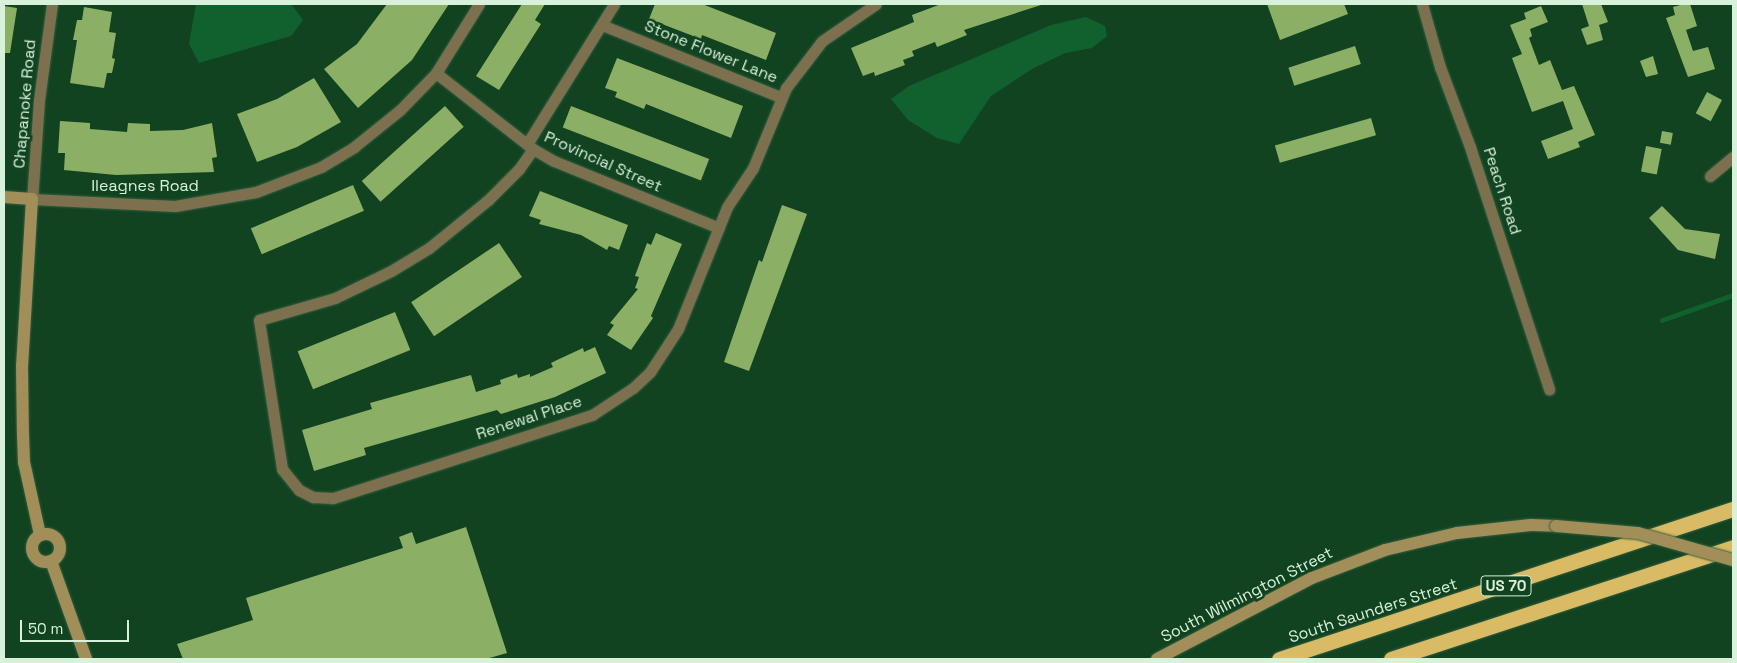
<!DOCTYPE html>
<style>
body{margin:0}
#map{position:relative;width:1737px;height:663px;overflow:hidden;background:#124321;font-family:"Space Grotesk",sans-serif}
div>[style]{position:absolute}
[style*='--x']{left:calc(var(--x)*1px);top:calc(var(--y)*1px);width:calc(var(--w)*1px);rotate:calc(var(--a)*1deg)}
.water>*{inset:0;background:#11612e}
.stream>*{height:4.5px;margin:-2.25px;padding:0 2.25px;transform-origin:2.25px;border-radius:2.25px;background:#11612e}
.building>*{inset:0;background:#8bb065;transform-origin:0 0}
.roads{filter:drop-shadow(0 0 1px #325f3f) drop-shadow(0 0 1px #325f3f)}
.street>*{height:11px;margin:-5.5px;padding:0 5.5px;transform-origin:5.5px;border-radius:5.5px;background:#7c704f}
.secondary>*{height:12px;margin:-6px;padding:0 6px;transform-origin:6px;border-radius:6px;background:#a18e59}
.secondary>.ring{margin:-6px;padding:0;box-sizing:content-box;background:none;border:12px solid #a18e59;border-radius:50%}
.highway>*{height:15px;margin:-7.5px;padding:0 7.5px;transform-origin:7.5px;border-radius:7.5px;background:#d9ba65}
.bridges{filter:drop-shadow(0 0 1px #325f3f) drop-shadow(0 0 1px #325f3f)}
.secondary-bridge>*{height:12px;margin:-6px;padding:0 6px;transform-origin:6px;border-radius:6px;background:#a18e59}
span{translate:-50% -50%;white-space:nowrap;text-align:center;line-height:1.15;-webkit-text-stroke:5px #124321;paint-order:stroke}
.shield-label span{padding:1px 4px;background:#124321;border:1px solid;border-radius:4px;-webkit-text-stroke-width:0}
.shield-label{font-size:15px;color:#d7f1db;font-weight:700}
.street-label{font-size:16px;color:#d7f1db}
.frame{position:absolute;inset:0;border:5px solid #d7f1db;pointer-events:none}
.scale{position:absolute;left:20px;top:620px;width:109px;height:22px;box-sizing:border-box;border:2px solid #d7f1db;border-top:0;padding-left:6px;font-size:15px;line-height:18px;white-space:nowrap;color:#d7f1db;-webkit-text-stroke:4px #124321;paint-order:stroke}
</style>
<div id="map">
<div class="water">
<i style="clip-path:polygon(196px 4px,291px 4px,303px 20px,291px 36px,199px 63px,189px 44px)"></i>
<i style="clip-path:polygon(1086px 17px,1105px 26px,1107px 36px,1092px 48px,1065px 53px,1032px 69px,991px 96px,959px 144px,937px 138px,908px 120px,891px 99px,909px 86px,1051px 25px)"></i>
</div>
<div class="stream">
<i style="--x:1662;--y:320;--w:75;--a:-19.4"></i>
</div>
<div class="building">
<i style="clip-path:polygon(387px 4px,449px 4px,412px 60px,358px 108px,324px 69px,357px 44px)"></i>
<i style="clip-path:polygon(522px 4px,545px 4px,535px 20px,541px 24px,499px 90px,476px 76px)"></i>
<i style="clip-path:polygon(655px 4px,702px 4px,776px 33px,766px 60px,702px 35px,701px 39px,649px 19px)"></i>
<i style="clip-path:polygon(941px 4px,1041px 5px,964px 30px,967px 35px,937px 47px,935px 42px,912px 51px,914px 56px,903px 60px,905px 65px,875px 76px,874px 72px,863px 76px,851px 48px,914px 22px,912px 15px)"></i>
<i style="clip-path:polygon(1267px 4px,1344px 4px,1348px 14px,1280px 40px)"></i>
<i style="clip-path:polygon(1582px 4px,1601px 4px,1608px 22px,1599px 25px,1603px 40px,1587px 45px,1581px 29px,1589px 26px)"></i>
<i style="clip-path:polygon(1684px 4px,1690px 4px,1697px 26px,1686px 30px,1693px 51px,1708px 47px,1715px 69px,1688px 77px,1666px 18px,1675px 15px,1673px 7px)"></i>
<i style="clip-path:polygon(4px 6px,17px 8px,10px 53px,4px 53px)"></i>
<i style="clip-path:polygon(1541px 6px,1548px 22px,1530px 29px,1532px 36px,1529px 38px,1539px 65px,1550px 60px,1562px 90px,1574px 86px,1595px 135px,1578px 142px,1580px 147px,1548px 159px,1541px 141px,1573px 129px,1563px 101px,1532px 112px,1512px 58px,1522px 54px,1510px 25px,1526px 19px,1524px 13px)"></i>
<i style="clip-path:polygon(84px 7px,112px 12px,109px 32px,116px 33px,112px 58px,115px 59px,112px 73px,107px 73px,104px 88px,70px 83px,77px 40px,73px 40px,77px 20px,82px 20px)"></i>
<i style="left:1355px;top:46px;width:19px;height:70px;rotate:72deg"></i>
<i style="clip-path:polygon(1653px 56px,1658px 74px,1646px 77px,1640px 61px)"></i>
<i style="clip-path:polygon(617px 58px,743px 106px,731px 138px,646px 104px,644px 109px,615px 97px,617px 92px,605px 88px)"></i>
<i style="clip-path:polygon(314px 78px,341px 122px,297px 147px,257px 162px,237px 114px,277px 99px)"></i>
<i style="left:1707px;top:92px;width:17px;height:24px;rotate:28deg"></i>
<i style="left:445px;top:106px;width:28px;height:112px;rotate:48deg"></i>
<i style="left:571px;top:106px;width:148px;height:23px;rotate:21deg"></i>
<i style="left:1371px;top:118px;width:18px;height:100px;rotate:74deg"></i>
<i style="clip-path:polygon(60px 121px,90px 123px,90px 129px,127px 132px,128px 123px,150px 124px,150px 131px,183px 130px,212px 123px,217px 157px,212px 158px,214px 172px,116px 175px,64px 170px,65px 153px,58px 153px)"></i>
<i style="left:1662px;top:131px;width:11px;height:12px;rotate:10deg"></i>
<i style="left:1646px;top:146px;width:16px;height:26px;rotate:11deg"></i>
<i style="left:353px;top:185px;width:28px;height:111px;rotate:67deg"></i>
<i style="clip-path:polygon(540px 191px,628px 225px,619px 250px,609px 246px,607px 250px,581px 235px,539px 224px,541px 220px,529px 216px)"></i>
<i style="clip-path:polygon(782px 205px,807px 214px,749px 371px,724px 362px,759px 260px,762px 262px)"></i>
<i style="clip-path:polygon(1662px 206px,1685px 229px,1720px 234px,1715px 259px,1678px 250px,1649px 218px)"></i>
<i style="clip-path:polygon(656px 233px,682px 244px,651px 316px,653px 318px,631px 350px,607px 335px,614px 325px,610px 323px,638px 289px,635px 288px,639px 277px,635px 276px,647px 243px,651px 245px)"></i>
<i style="left:499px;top:243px;width:41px;height:106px;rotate:56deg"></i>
<i style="left:395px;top:312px;width:41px;height:105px;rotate:68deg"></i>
<i style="clip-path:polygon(595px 347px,606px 373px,555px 397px,501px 414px,497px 410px,364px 448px,366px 455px,314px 471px,302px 430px,372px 409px,370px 403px,471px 375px,476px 392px,501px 384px,500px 380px,517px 374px,518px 378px,530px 374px,530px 377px,553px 367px,551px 363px,557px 360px,583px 348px,584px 352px)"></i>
<i style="clip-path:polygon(466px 527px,507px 653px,486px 659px,183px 659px,177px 644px,253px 620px,246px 598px,403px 548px,399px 537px,412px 532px,416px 544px)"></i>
</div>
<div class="roads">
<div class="street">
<i style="--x:52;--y:4;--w:97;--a:97.7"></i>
<i style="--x:39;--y:100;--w:99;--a:94"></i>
<i style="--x:32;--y:199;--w:143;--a:2.8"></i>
<i style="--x:175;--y:206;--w:82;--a:-9.8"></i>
<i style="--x:256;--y:192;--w:70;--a:-21"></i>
<i style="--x:321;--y:167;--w:39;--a:-31"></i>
<i style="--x:354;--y:147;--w:59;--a:-38.8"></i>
<i style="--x:400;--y:110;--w:52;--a:-45.8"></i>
<i style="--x:436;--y:73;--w:81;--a:-58.1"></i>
<i style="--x:1422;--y:4;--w:66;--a:74.1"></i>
<i style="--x:1440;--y:67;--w:85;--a:69.4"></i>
<i style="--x:1470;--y:147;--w:255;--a:71.9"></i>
<i style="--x:602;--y:25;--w:192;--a:22"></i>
<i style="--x:436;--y:73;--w:123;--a:38.1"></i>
<i style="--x:533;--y:149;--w:24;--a:30"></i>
<i style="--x:554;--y:161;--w:178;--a:22.1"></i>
<i style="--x:527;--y:144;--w:165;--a:-58.1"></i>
<i style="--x:533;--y:149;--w:24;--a:125"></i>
<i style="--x:519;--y:169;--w:44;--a:135"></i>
<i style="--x:488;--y:200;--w:76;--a:140.9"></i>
<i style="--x:429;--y:248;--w:44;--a:148.8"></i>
<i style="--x:391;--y:271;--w:62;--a:154.3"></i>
<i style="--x:335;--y:298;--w:79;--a:163.9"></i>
<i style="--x:259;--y:320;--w:151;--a:81.2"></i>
<i style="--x:282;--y:469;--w:27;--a:51"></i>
<i style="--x:299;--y:490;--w:16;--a:27"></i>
<i style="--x:313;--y:497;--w:20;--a:3"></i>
<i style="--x:333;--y:498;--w:272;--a:-17.8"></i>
<i style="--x:592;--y:415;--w:49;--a:-33.4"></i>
<i style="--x:633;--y:388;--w:23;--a:-43"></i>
<i style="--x:650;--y:372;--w:51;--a:-56.9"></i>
<i style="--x:678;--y:329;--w:131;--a:-68.1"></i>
<i style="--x:727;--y:207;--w:47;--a:-56.3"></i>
<i style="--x:753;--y:168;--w:87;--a:-67.6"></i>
<i style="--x:786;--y:88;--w:59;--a:-52.5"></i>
<i style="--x:822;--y:41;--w:65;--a:-34.4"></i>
<i style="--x:1710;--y:176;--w:30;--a:-40"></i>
</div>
<div class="secondary">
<i style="--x:4;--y:197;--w:28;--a:4"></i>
<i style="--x:32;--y:199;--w:167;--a:93.4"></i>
<i style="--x:22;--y:366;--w:68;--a:89.2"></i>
<i style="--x:23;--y:434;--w:28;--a:88"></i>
<i style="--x:24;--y:462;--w:75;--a:77.6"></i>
<i class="ring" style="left:32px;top:534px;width:16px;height:16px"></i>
<i style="--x:51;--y:561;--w:104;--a:70.3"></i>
<i style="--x:1157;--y:659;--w:175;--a:-27.6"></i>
<i style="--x:1312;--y:578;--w:78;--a:-21"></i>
<i style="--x:1385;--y:550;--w:74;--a:-13.3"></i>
<i style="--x:1457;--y:533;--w:74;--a:-6.2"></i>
<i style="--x:1531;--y:525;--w:25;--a:2"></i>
</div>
<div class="highway">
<i style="--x:1279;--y:659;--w:478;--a:-18.3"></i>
<i style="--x:1391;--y:659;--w:360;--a:-18.1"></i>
</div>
</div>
<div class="bridges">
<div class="secondary-bridge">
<i style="--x:1556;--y:526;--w:82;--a:4.9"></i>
<i style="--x:1638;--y:533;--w:99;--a:15.9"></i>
</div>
</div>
<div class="shield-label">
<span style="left:1506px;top:586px">US 70</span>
</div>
<div class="street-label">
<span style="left:711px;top:52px;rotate:22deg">Stone Flower Lane</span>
<span style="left:25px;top:104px;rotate:-85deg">Chapanoke Road</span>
<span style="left:603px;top:162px;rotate:24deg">Provincial Street</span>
<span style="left:145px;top:186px">Ileagnes Road</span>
<span style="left:1502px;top:191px;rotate:72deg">Peach Road</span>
<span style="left:529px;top:418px;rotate:-18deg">Renewal Place</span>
<span style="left:1247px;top:595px;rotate:-27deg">South Wilmington Street</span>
<span style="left:1373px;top:611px;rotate:-18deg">South Saunders Street</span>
</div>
<div class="frame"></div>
<div class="scale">50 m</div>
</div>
